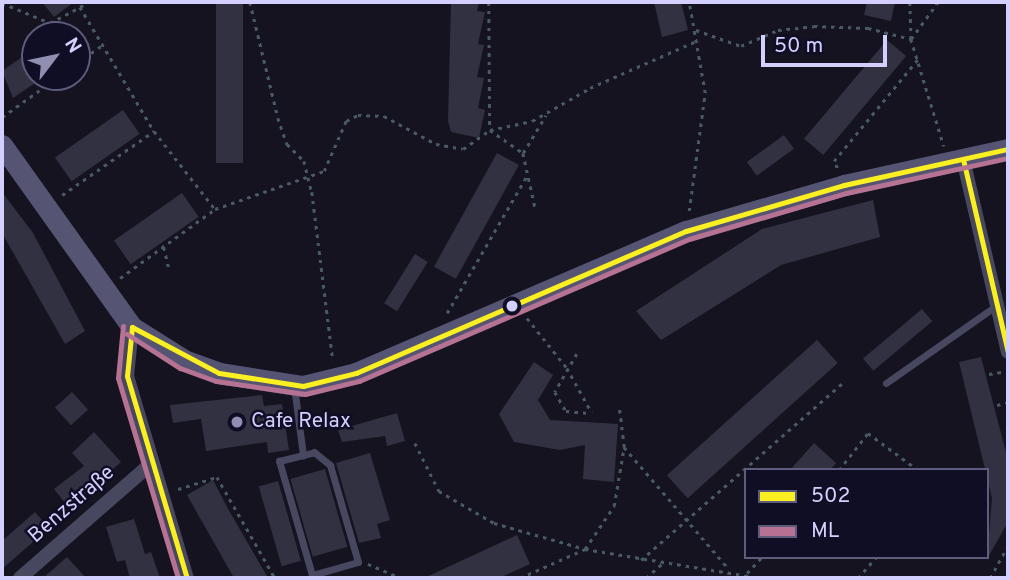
<!DOCTYPE html>
<meta charset="utf-8">
<style>
body{margin:0}
#map{position:relative;width:1010px;height:580px;overflow:hidden;background:#14131f;font-family:Overpass,sans-serif}
div>[style]{position:absolute}
[style*='--x']{left:calc(var(--x)*1px);top:calc(var(--y)*1px);width:calc(var(--w)*1px);rotate:calc(var(--a)*1deg)}
.building>*{inset:0;background:#323141;transform-origin:0 0}
.path>*{height:2.5px;margin-top:-1.25px;transform-origin:0;background:repeating-linear-gradient(90deg,#495a66 0 3.5px,transparent 0 8.5px)}
.lane>*{height:7px;margin:-3.5px;padding:0 3.5px;transform-origin:3.5px;border-radius:3.5px;background:#474860}
.street>*{height:14px;margin:-7px;padding:0 7px;transform-origin:7px;border-radius:7px;background:#474860}
.secondary>*{height:21px;margin:-10.5px;padding:0 10.5px;transform-origin:10.5px;border-radius:10.5px;background:#555473}
.bus-1>*{height:5px;margin:-2.5px;padding:0 2.5px;transform-origin:2.5px;border-radius:2.5px;background:#faef20}
.bus-2>*{height:5px;margin:-2.5px;padding:0 2.5px;transform-origin:2.5px;border-radius:2.5px;background:#b57292}
.dots>*{width:19px;height:19px;translate:-50% -50%;box-sizing:border-box;border:4px solid #100e24;border-radius:50%}
span{translate:-50% -50%;white-space:nowrap;text-align:center;line-height:1.15;-webkit-text-stroke:5px #100e24;paint-order:stroke}
.poi-label{font-size:21px;color:#d3d0ff}
.left{translate:0 -50%;text-align:left}
.street-label{font-size:21px;color:#d3d0ff}
.frame{position:absolute;inset:0;border:4px solid #d3d0ff;pointer-events:none}
.legend{position:absolute;left:744px;top:468px;width:245px;height:91px;box-sizing:border-box;background:#100e24;border:2px solid #5e5c7c;margin:0;padding:9px 12px;list-style:none;font-size:21px;color:#d3d0ff}
.legend li{display:flex;align-items:center;gap:14px;height:35px}
.legend b{width:35px;border:2px solid #5e5c7c}
.north{position:absolute;left:21px;top:21px;width:70px;height:70px;box-sizing:border-box;background:#100e24;border:2px solid #5e5c7c;border-radius:50%;rotate:58deg;font-size:19px;font-weight:700;line-height:28px;text-align:center;color:#d3d0ff}
.north::after{content:'';display:block;margin:auto;width:24px;height:32px;background:#908eb1;clip-path:polygon(50% 0,100% 100%,50% 72%,0 100%)}
.scale{position:absolute;left:761px;top:35px;width:126px;height:32px;box-sizing:border-box;border:4px solid #d3d0ff;border-top:0;padding-left:9px;font-size:21px;line-height:24px;white-space:nowrap;color:#d3d0ff;-webkit-text-stroke:5px #100e24;paint-order:stroke}
</style>
<div id="map">
<div class="building">
<i style="clip-path:polygon(42px 2px,74px 2px,54px 17px)"></i>
<i style="left:216px;top:2px;width:27px;height:161px"></i>
<i style="clip-path:polygon(451px 2px,479px 2px,477px 11px,485px 12px,478px 44px,484px 45px,477px 77px,484px 78px,478px 108px,485px 110px,479px 138px,451px 132px,448px 121px)"></i>
<i style="clip-path:polygon(654px 2px,681px 2px,688px 30px,662px 37px)"></i>
<i style="clip-path:polygon(867px 2px,895px 2px,891px 21px,864px 15px)"></i>
<i style="left:887px;top:40px;width:25px;height:129px;rotate:40deg"></i>
<i style="clip-path:polygon(35px 48px,35px 83px,13px 98px,2px 71px)"></i>
<i style="left:123px;top:110px;width:29px;height:83px;rotate:55deg"></i>
<i style="left:784px;top:135px;width:17px;height:46px;rotate:54deg"></i>
<i style="left:497px;top:153px;width:25px;height:130px;rotate:29deg"></i>
<i style="clip-path:polygon(2px 192px,33px 233px,85px 331px,65px 344px,2px 233px)"></i>
<i style="left:182px;top:193px;width:29px;height:83px;rotate:55deg"></i>
<i style="clip-path:polygon(873px 200px,880px 237px,781px 265px,661px 340px,636px 311px,762px 229px)"></i>
<i style="left:415px;top:254px;width:15px;height:58px;rotate:32deg"></i>
<i style="left:922px;top:309px;width:16px;height:77px;rotate:50deg"></i>
<i style="left:817px;top:340px;width:31px;height:202px;rotate:48deg"></i>
<i style="clip-path:polygon(981px 357px,1008px 460px,1008px 522px,987px 559px,992px 498px,959px 362px)"></i>
<i style="clip-path:polygon(534px 362px,553px 375px,538px 400px,550px 420px,618px 424px,614px 482px,583px 479px,585px 445px,560px 450px,514px 442px,499px 414px)"></i>
<i style="left:72px;top:392px;width:24px;height:23px;rotate:48deg"></i>
<i style="clip-path:polygon(262px 395px,264px 406px,282px 404px,289px 450px,268px 453px,267px 442px,206px 451px,201px 419px,173px 423px,170px 405px)"></i>
<i style="clip-path:polygon(397px 413px,405px 441px,387px 446px,385px 436px,342px 442px,338px 430px)"></i>
<i style="clip-path:polygon(94px 432px,121px 462px,69px 508px,54px 489px,84px 466px,72px 453px)"></i>
<i style="clip-path:polygon(814px 443px,836px 463px,830px 470px,790px 470px)"></i>
<i style="clip-path:polygon(370px 453px,390px 520px,377px 524px,381px 538px,359px 543px,336px 463px)"></i>
<i style="left:325px;top:469px;width:81px;height:36px;rotate:74deg"></i>
<i style="clip-path:polygon(213px 480px,227px 507px,268px 578px,234px 578px,187px 495px)"></i>
<i style="left:278px;top:481px;width:83px;height:20px;rotate:74deg"></i>
<i style="clip-path:polygon(35px 512px,49px 528px,2px 569px,2px 541px)"></i>
<i style="clip-path:polygon(134px 519px,145px 554px,151px 552px,160px 578px,130px 578px,125px 560px,117px 562px,106px 527px)"></i>
<i style="clip-path:polygon(517px 535px,530px 564px,499px 578px,424px 578px)"></i>
<i style="clip-path:polygon(67px 557px,86px 578px,43px 578px)"></i>
</div>
<div class="path">
<i style="--x:250;--y:2;--w:119;--a:76.4"></i>
<i style="--x:278;--y:118;--w:28;--a:71"></i>
<i style="--x:287;--y:144;--w:24;--a:45"></i>
<i style="--x:304;--y:161;--w:32;--a:76"></i>
<i style="--x:312;--y:192;--w:170;--a:82.9"></i>
<i style="--x:489;--y:2;--w:128;--a:89.6"></i>
<i style="--x:490;--y:130;--w:40;--a:34.9"></i>
<i style="--x:523;--y:153;--w:59;--a:77.4"></i>
<i style="--x:910;--y:2;--w:37;--a:88"></i>
<i style="--x:911;--y:39;--w:112;--a:72.9"></i>
<i style="--x:2;--y:3;--w:52;--a:22.6"></i>
<i style="--x:50;--y:23;--w:34;--a:-28"></i>
<i style="--x:80;--y:7;--w:144;--a:59.2"></i>
<i style="--x:154;--y:131;--w:99;--a:52"></i>
<i style="--x:80;--y:7;--w:9;--a:-36"></i>
<i style="--x:696;--y:30;--w:48;--a:19.6"></i>
<i style="--x:741;--y:46;--w:40;--a:-23.4"></i>
<i style="--x:778;--y:30;--w:36;--a:-6"></i>
<i style="--x:814;--y:26;--w:54;--a:2.1"></i>
<i style="--x:868;--y:28;--w:44;--a:14.3"></i>
<i style="--x:911;--y:39;--w:46;--a:-53.9"></i>
<i style="--x:77;--y:63;--w:32;--a:-35"></i>
<i style="--x:2;--y:117;--w:69;--a:-35.5"></i>
<i style="--x:523;--y:153;--w:44;--a:-58.8"></i>
<i style="--x:837;--y:168;--w:8;--a:-113"></i>
<i style="--x:834;--y:161;--w:132;--a:-50.5"></i>
<i style="--x:62;--y:195;--w:112;--a:-34.8"></i>
<i style="--x:689;--y:211;--w:119;--a:-82.3"></i>
<i style="--x:705;--y:93;--w:92;--a:-100"></i>
<i style="--x:164;--y:247;--w:23;--a:77"></i>
<i style="--x:120;--y:278;--w:117;--a:-36"></i>
<i style="--x:215;--y:209;--w:115;--a:-19.2"></i>
<i style="--x:324;--y:171;--w:55;--a:-66.3"></i>
<i style="--x:346;--y:121;--w:13;--a:-27"></i>
<i style="--x:358;--y:115;--w:26;--a:2"></i>
<i style="--x:384;--y:116;--w:59;--a:28.3"></i>
<i style="--x:436;--y:144;--w:27;--a:10"></i>
<i style="--x:463;--y:149;--w:33;--a:-35"></i>
<i style="--x:490;--y:130;--w:43;--a:-12.1"></i>
<i style="--x:532;--y:121;--w:67;--a:-29.6"></i>
<i style="--x:590;--y:88;--w:119;--a:-23.8"></i>
<i style="--x:447;--y:313;--w:157;--a:-59.8"></i>
<i style="--x:527;--y:318;--w:64;--a:51.3"></i>
<i style="--x:567;--y:368;--w:51;--a:60.9"></i>
<i style="--x:577;--y:354;--w:44;--a:120.1"></i>
<i style="--x:555;--y:392;--w:22;--a:60"></i>
<i style="--x:566;--y:411;--w:25;--a:5"></i>
<i style="--x:989;--y:374;--w:19;--a:-9"></i>
<i style="--x:997;--y:405;--w:11;--a:-15"></i>
<i style="--x:1007;--y:441;--w:1;--a:-45"></i>
<i style="--x:415;--y:443;--w:54;--a:63.4"></i>
<i style="--x:439;--y:491;--w:64;--a:30.2"></i>
<i style="--x:494;--y:523;--w:95;--a:15.9"></i>
<i style="--x:585;--y:549;--w:178;--a:9.4"></i>
<i style="--x:624;--y:447;--w:161;--a:49.3"></i>
<i style="--x:839;--y:470;--w:47;--a:-51.9"></i>
<i style="--x:868;--y:433;--w:62;--a:36.5"></i>
<i style="--x:178;--y:489;--w:41;--a:-17.1"></i>
<i style="--x:217;--y:477;--w:116;--a:60.1"></i>
<i style="--x:641;--y:560;--w:271;--a:-41.3"></i>
<i style="--x:368;--y:564;--w:36;--a:23"></i>
<i style="--x:747;--y:573;--w:22;--a:-47"></i>
<i style="--x:520;--y:578;--w:71;--a:-24"></i>
<i style="--x:585;--y:549;--w:52;--a:-56"></i>
<i style="--x:614;--y:506;--w:60;--a:-80.4"></i>
<i style="--x:624;--y:447;--w:41;--a:-97"></i>
<i style="--x:646;--y:578;--w:24;--a:-42"></i>
<i style="--x:858;--y:578;--w:28;--a:-49"></i>
<i style="--x:990;--y:578;--w:38;--a:-61"></i>
</div>
<div class="lane">
<i style="--x:886;--y:383;--w:136;--a:-35.1"></i>
<i style="--x:294;--y:386;--w:70;--a:82.6"></i>
<i style="--x:314;--y:452;--w:21;--a:39"></i>
<i style="--x:330;--y:465;--w:101;--a:73.9"></i>
<i style="--x:358;--y:562;--w:48;--a:164.2"></i>
<i style="--x:312;--y:575;--w:119;--a:-106.1"></i>
<i style="--x:279;--y:461;--w:36;--a:-14"></i>
</div>
<div class="street">
<i style="--x:963;--y:159;--w:198;--a:76.9"></i>
<i style="--x:132;--y:327;--w:49;--a:95.8"></i>
<i style="--x:127;--y:376;--w:211;--a:73.5"></i>
<i style="--x:20;--y:578;--w:175;--a:-41.1"></i>
</div>
<div class="secondary">
<i style="--x:2;--y:145;--w:224;--a:54.5"></i>
<i style="--x:132;--y:327;--w:62;--a:32.4"></i>
<i style="--x:184;--y:360;--w:37;--a:20"></i>
<i style="--x:219;--y:373;--w:85;--a:8.8"></i>
<i style="--x:303;--y:386;--w:55;--a:-13.8"></i>
<i style="--x:356;--y:373;--w:359;--a:-23.3"></i>
<i style="--x:686;--y:231;--w:165;--a:-16.2"></i>
<i style="--x:844;--y:185;--w:168;--a:-12.4"></i>
</div>
<div class="bus-1">
<i style="--x:963;--y:159;--w:198;--a:76.9"></i>
<i style="--x:132;--y:327;--w:98;--a:27.9"></i>
<i style="--x:219;--y:373;--w:85;--a:8.8"></i>
<i style="--x:303;--y:386;--w:55;--a:-13.8"></i>
<i style="--x:356;--y:373;--w:359;--a:-23.3"></i>
<i style="--x:686;--y:231;--w:165;--a:-16.2"></i>
<i style="--x:844;--y:185;--w:168;--a:-12.4"></i>
<i style="--x:132;--y:327;--w:49;--a:95.8"></i>
<i style="--x:127;--y:376;--w:211;--a:73.5"></i>
</div>
<div class="bus-2">
<i style="--x:123;--y:326;--w:52;--a:95.5"></i>
<i style="--x:118;--y:378;--w:209;--a:73.3"></i>
<i style="--x:127;--y:334;--w:63;--a:32.7"></i>
<i style="--x:180;--y:368;--w:38;--a:20"></i>
<i style="--x:216;--y:381;--w:90;--a:8.3"></i>
<i style="--x:305;--y:394;--w:56;--a:-13.5"></i>
<i style="--x:359;--y:381;--w:359;--a:-23.3"></i>
<i style="--x:689;--y:239;--w:164;--a:-16.3"></i>
<i style="--x:846;--y:193;--w:166;--a:-12.2"></i>
</div>
<div class="dots">
<i style="left:512px;top:306px;background:#d3d0ff"></i>
<i style="left:237px;top:422px;background:#908eb1"></i>
</div>
<div class="poi-label">
<span class="left" style="left:251px;top:422px">Cafe Relax</span>
</div>
<div class="street-label">
<span style="left:72px;top:505px;rotate:-41deg">Benzstraße</span>
</div>
<div class="frame"></div>
<ul class="legend">
<li><b style="height:9px;background:#faef20"></b>502</li>
<li><b style="height:9px;background:#b57292"></b>ML</li>
</ul>
<div class="north">N</div>
<div class="scale">50 m</div>
</div>
